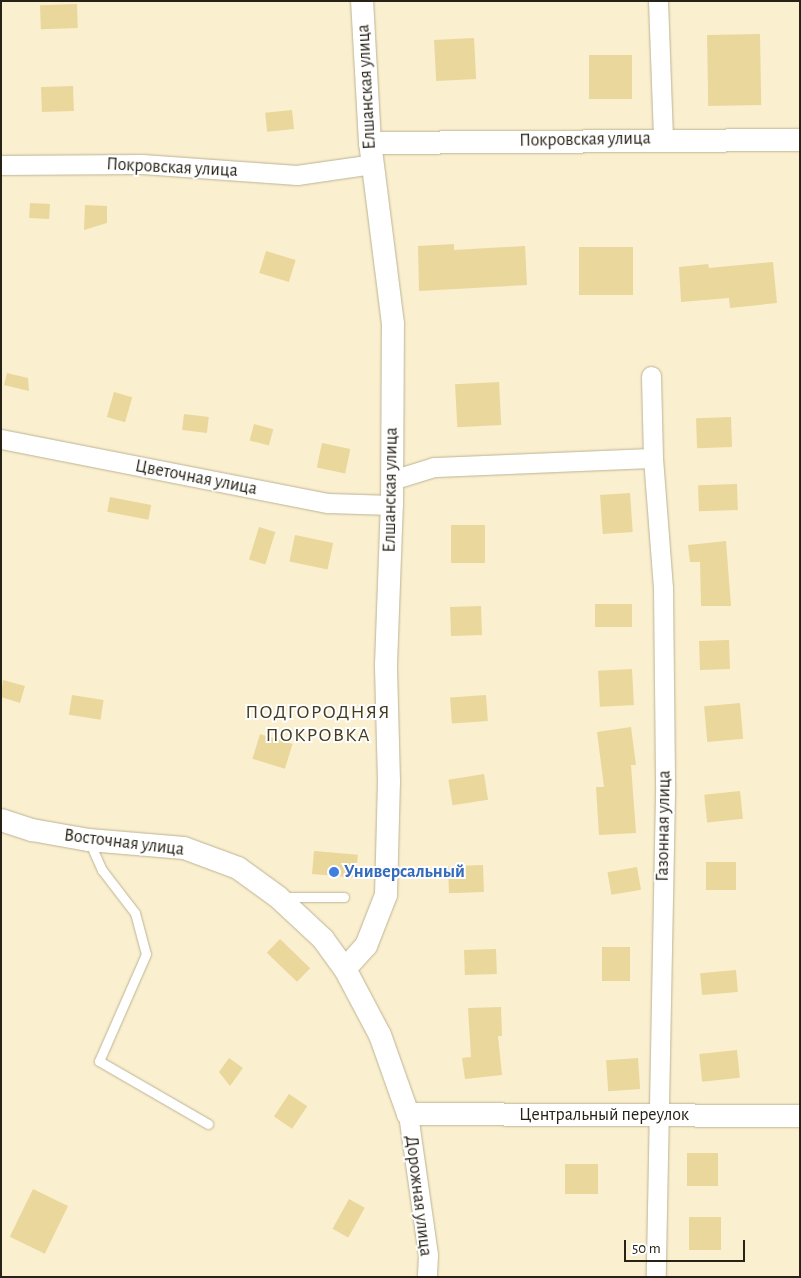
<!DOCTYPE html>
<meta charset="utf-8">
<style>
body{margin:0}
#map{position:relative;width:801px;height:1278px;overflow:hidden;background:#faf0cf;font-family:"Alegreya Sans",sans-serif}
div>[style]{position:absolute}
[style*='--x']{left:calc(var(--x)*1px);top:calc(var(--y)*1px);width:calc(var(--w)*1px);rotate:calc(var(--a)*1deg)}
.building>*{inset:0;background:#ead79c;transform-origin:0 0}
.roads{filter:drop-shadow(0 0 1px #bdb394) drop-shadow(0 0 1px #bdb394)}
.service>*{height:9px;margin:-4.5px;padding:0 4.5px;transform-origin:4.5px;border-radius:4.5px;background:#fff}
.minor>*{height:19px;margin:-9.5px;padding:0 9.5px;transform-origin:9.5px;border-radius:9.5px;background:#fff}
.tertiary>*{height:22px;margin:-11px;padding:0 11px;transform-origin:11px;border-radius:11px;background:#fff}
.dots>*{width:14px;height:14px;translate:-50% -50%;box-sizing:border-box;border:2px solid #fff;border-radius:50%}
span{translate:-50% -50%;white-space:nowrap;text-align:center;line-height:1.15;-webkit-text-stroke:4px #fff;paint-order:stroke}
.street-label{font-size:18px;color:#262216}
.shop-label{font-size:18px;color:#366cbe;font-weight:700}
.left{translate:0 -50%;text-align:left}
.quarter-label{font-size:20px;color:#443b20;letter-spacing:1px}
.frame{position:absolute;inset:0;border:2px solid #262216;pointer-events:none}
.scale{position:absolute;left:624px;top:1240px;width:121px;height:22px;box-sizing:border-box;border:2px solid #262216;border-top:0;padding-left:6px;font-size:15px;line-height:18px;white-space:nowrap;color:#262216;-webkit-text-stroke:4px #fff;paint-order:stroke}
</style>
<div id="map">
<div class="building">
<i style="left:77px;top:4px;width:24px;height:37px;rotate:88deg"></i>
<i style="left:760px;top:34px;width:71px;height:53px;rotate:89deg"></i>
<i style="left:474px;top:38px;width:41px;height:40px;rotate:87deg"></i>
<i style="left:589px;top:55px;width:43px;height:44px"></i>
<i style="left:73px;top:86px;width:25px;height:32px;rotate:88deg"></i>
<i style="left:292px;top:110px;width:19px;height:27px;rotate:84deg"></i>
<i style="left:30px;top:203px;width:20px;height:15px;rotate:3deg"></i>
<i style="clip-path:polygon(85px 205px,107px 206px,107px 223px,84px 230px)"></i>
<i style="clip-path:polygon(454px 244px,454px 250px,525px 246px,527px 285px,419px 291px,418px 246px)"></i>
<i style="left:579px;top:247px;width:54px;height:48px"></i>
<i style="left:266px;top:251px;width:31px;height:23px;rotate:17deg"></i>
<i style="clip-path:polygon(773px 262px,777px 303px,730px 308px,729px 298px,681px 302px,679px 267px,708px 264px,709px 268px)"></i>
<i style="clip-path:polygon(7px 373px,28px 378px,29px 391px,4px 385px)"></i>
<i style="left:499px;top:382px;width:43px;height:44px;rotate:87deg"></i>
<i style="left:114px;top:392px;width:19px;height:26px;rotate:16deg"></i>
<i style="left:184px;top:414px;width:25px;height:16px;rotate:7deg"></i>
<i style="left:731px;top:417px;width:30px;height:35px;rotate:88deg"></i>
<i style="left:254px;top:424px;width:20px;height:17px;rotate:15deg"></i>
<i style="left:322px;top:443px;width:29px;height:25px;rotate:12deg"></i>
<i style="left:737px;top:484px;width:26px;height:39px;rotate:88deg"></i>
<i style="left:630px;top:493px;width:39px;height:30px;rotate:86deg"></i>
<i style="left:110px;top:497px;width:42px;height:15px;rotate:11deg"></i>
<i style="left:451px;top:525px;width:34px;height:38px"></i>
<i style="left:259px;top:527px;width:17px;height:34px;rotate:17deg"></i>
<i style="left:295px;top:535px;width:39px;height:27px;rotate:12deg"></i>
<i style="clip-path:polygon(726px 541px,731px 606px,701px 606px,700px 562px,690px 562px,688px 545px)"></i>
<i style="left:632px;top:604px;width:23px;height:37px;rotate:90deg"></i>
<i style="left:481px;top:606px;width:29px;height:31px;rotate:88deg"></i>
<i style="left:729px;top:640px;width:29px;height:30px;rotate:88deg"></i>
<i style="left:632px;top:669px;width:36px;height:34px;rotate:87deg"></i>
<i style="clip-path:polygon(3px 680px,25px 686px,20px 703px,1px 697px)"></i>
<i style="left:72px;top:695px;width:32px;height:20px;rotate:9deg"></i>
<i style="left:486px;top:695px;width:26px;height:36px;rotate:86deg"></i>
<i style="left:740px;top:703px;width:36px;height:36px;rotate:85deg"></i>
<i style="clip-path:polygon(631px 727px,636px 765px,631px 765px,636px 833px,599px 835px,596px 787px,604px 787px,597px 732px)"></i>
<i style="left:260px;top:734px;width:34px;height:26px;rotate:17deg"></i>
<i style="left:484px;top:774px;width:26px;height:36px;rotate:81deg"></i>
<i style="left:740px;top:791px;width:28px;height:36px;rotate:84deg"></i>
<i style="left:314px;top:851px;width:44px;height:23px;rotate:5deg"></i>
<i style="left:736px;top:862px;width:28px;height:30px;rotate:90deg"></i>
<i style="left:483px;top:865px;width:27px;height:35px;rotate:88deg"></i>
<i style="left:637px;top:867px;width:23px;height:30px;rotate:80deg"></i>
<i style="left:280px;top:939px;width:42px;height:19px;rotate:44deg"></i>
<i style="left:630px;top:947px;width:34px;height:28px;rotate:90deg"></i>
<i style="left:496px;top:949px;width:25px;height:32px;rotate:88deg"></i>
<i style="left:736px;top:970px;width:22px;height:36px;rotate:85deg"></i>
<i style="clip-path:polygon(501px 1007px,502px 1036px,498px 1036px,502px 1075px,465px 1079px,462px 1058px,471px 1057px,468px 1008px)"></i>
<i style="left:737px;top:1050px;width:28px;height:38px;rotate:84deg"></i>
<i style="clip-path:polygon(229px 1058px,243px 1068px,230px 1086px,219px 1072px)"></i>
<i style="left:638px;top:1058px;width:31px;height:32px;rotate:86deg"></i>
<i style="left:289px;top:1094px;width:22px;height:27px;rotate:34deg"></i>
<i style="left:687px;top:1153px;width:31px;height:33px"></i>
<i style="left:565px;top:1164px;width:33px;height:30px"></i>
<i style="left:33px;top:1189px;width:39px;height:53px;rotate:26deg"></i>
<i style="left:349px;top:1199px;width:18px;height:34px;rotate:29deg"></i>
<i style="left:689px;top:1217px;width:32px;height:33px"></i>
</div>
<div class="roads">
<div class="service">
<i style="--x:89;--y:841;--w:32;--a:66"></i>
<i style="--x:102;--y:870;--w:54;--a:52.5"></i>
<i style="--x:135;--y:913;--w:42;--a:75"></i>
<i style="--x:146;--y:954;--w:117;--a:113.7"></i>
<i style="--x:99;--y:1061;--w:126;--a:30"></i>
<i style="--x:282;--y:897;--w:62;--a:0"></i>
</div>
<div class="minor">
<i style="--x:658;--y:1;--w:138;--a:87.9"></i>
<i style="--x:1;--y:165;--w:141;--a:-0.4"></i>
<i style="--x:142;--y:164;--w:155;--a:4.1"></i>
<i style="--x:297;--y:175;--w:76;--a:-8.3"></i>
<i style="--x:651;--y:376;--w:82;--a:88.6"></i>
<i style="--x:653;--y:458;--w:130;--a:85.6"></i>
<i style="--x:663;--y:588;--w:205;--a:89.4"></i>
<i style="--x:665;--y:793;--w:484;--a:91.1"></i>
<i style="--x:1;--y:439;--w:333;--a:11.1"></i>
<i style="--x:328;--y:503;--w:64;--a:1.8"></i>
<i style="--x:392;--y:480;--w:44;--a:-17.2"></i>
<i style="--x:434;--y:467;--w:219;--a:-2.4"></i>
<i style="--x:408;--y:1114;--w:142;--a:81.9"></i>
<i style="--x:428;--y:1255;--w:22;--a:93"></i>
</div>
<div class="tertiary">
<i style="--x:370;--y:143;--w:430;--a:-0.4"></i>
<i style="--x:1;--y:820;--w:33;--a:18"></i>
<i style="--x:32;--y:830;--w:58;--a:10"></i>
<i style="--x:89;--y:840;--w:95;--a:4.8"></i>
<i style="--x:184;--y:848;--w:58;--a:20.3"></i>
<i style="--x:238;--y:868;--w:49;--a:35.9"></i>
<i style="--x:278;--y:897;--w:62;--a:43"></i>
<i style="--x:323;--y:939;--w:37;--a:54"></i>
<i style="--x:345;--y:969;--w:75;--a:62.1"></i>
<i style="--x:380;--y:1035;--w:84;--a:70.5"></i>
<i style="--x:408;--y:1114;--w:392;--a:0.3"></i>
<i style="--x:345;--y:969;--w:31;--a:-48"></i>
<i style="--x:366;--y:946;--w:55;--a:-68.6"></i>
<i style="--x:386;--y:895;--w:113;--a:-88.5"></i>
<i style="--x:389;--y:782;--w:117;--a:-91.5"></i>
<i style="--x:386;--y:665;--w:160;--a:-87.9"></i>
<i style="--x:392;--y:505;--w:181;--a:-89.7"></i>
<i style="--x:393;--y:324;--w:182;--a:-97.2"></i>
<i style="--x:370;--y:143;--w:142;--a:-93.2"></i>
</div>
</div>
<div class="dots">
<i style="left:334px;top:872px;background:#3f7fe0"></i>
</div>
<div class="street-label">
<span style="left:367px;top:87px;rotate:-93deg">Елшанская улица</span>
<span style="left:585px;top:140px;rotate:-1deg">Покровская улица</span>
<span style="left:172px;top:168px;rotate:3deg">Покровская улица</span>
<span style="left:196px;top:478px;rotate:11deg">Цветочная улица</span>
<span style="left:391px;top:490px;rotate:-89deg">Елшанская улица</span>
<span style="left:664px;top:826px;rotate:-89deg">Газонная улица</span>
<span style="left:124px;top:843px;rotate:7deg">Восточная улица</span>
<span style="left:604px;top:1115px">Центральный переулок</span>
<span style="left:418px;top:1196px;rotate:83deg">Дорожная улица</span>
</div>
<div class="shop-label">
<span class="left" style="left:344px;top:872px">Универсальный</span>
</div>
<div class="quarter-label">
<span style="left:318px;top:724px">ПОДГОРОДНЯЯ<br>ПОКРОВКА</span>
</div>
<div class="frame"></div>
<div class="scale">50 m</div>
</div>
